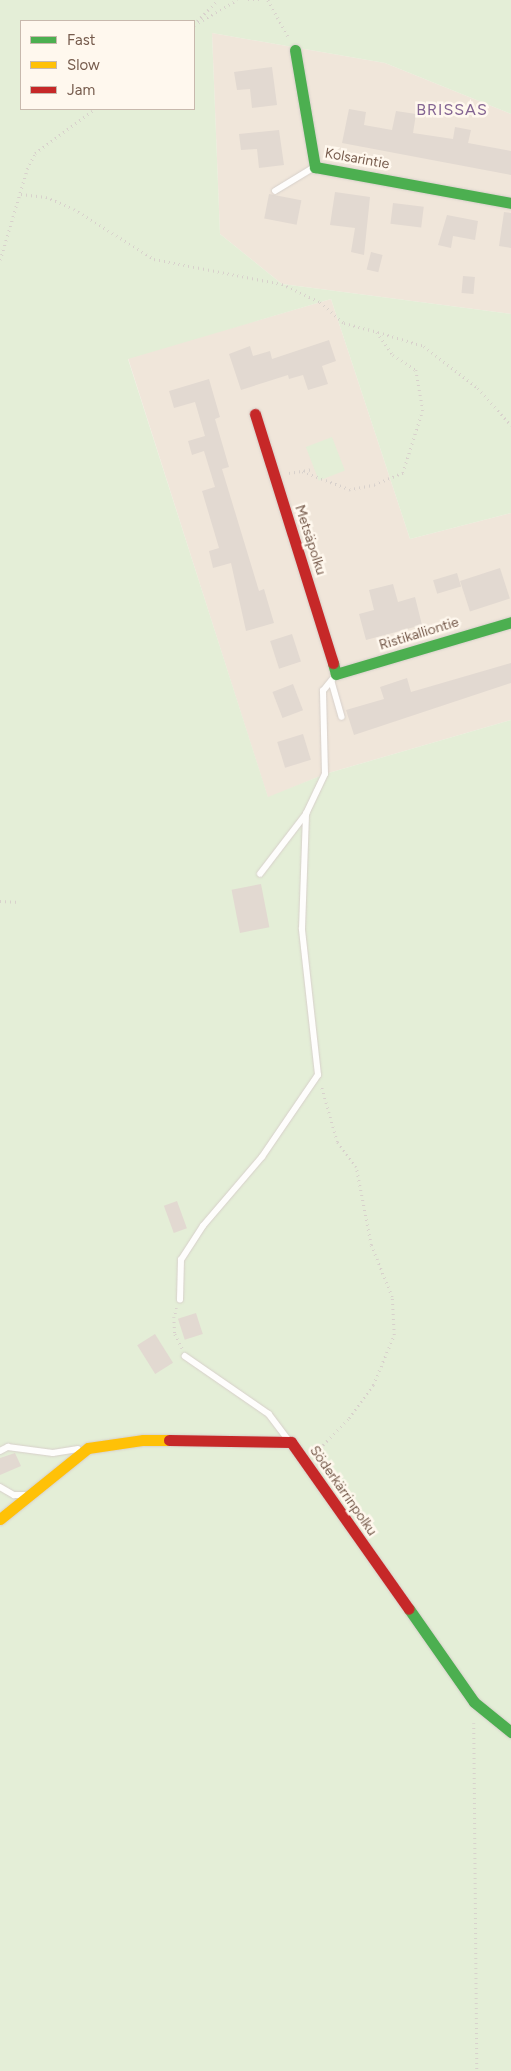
<!DOCTYPE html>
<meta charset="utf-8">
<style>
body{margin:0}
#map{position:relative;width:511px;height:2071px;overflow:hidden;background:#f7f3ec;font-family:Figtree,sans-serif}
div>[style]{position:absolute}
[style*='--x']{left:calc(var(--x)*1px);top:calc(var(--y)*1px);width:calc(var(--w)*1px);rotate:calc(var(--a)*1deg)}
.residential>*{inset:0;background:#f0e6da}
.green>*{inset:0;background:#e4eed7;transform-origin:0 0}
.building>*{inset:0;background:#e2d9d1;transform-origin:0 0}
.path>*{height:2.5px;margin-top:-1.25px;transform-origin:0;background:repeating-linear-gradient(90deg,#d8d1cc 0 1px,transparent 0 5px)}
.roads{filter:drop-shadow(0 0 1px #d7d0ca) drop-shadow(0 0 1px #d7d0ca)}
.lane>*{height:5.5px;margin:-2.75px;padding:0 2.75px;transform-origin:2.75px;border-radius:2.75px;background:#fefdfc}
.fast>*{height:11px;margin:-5.5px;padding:0 5.5px;transform-origin:5.5px;border-radius:5.5px;background:#4caf50}
.slow>*{height:11px;margin:-5.5px;padding:0 5.5px;transform-origin:5.5px;border-radius:5.5px;background:#ffc107}
.jam>*{height:11px;margin:-5.5px;padding:0 5.5px;transform-origin:5.5px;border-radius:5.5px;background:#c62828}
span{translate:-50% -50%;white-space:nowrap;text-align:center;line-height:1.15;-webkit-text-stroke:5px #fff8ee;paint-order:stroke}
.street-label{font-size:14px;color:#765b4c}
.quarter-label{font-size:16px;color:#836492;letter-spacing:1px}
.legend{position:absolute;left:20px;top:20px;width:175px;height:90px;box-sizing:border-box;background:#fff8ee;border:1px solid #c8b9ad;margin:0;padding:6px 9px;list-style:none;font-size:15px;color:#765b4c}
.legend li{display:flex;align-items:center;gap:10px;height:25px}
.legend b{width:25px;border:1px solid #c8b9ad}
</style>
<div id="map">
<div class="residential">
<i style="clip-path:polygon(212px 33px,385px 63px,511px 114px,511px 314px,282px 284px,220px 234px)"></i>
<i style="clip-path:polygon(331px 299px,410px 539px,511px 513px,511px 720px,325px 774px,268px 798px,128px 358px)"></i>
</div>
<div class="green">
<i style="clip-path:polygon(evenodd,0 0,511px 0,511px 114px,385px 63px,212px 33px,220px 234px,282px 284px,511px 314px,511px 513px,410px 539px,331px 299px,128px 359px,268px 797px,325px 774px,511px 720px,511px 2071px,0 2071px,0 0,21px 21px,194px 21px,194px 109px,21px 109px,21px 21px)"></i>
<i style="left:332px;top:437px;width:36px;height:28px;rotate:69deg"></i>
</div>
<div class="building">
<i style="clip-path:polygon(272px 67px,277px 105px,252px 108px,250px 89px,237px 90px,234px 72px)"></i>
<i style="clip-path:polygon(349px 109px,366px 112px,364px 125px,392px 130px,396px 111px,416px 114px,413px 133px,453px 139px,455px 127px,471px 130px,468px 143px,511px 151px,511px 175px,342px 143px)"></i>
<i style="clip-path:polygon(279px 130px,284px 165px,259px 168px,257px 149px,241px 150px,239px 134px)"></i>
<i style="clip-path:polygon(335px 192px,370px 197px,364px 255px,351px 252px,355px 228px,330px 225px)"></i>
<i style="left:269px;top:194px;width:33px;height:25px;rotate:11deg"></i>
<i style="left:393px;top:203px;width:31px;height:21px;rotate:7deg"></i>
<i style="clip-path:polygon(504px 212px,511px 213px,511px 248px,499px 246px)"></i>
<i style="clip-path:polygon(447px 215px,478px 221px,475px 240px,453px 236px,451px 248px,438px 245px)"></i>
<i style="left:371px;top:252px;width:12px;height:18px;rotate:14deg"></i>
<i style="left:463px;top:276px;width:12px;height:17px;rotate:5deg"></i>
<i style="clip-path:polygon(329px 340px,336px 361px,322px 366px,328px 384px,308px 390px,303px 375px,289px 379px,288px 375px,241px 390px,229px 354px,250px 346px,253px 356px,270px 351px,272px 359px)"></i>
<i style="clip-path:polygon(209px 379px,220px 417px,215px 419px,229px 467px,222px 469px,259px 591px,264px 589px,274px 623px,246px 631px,231px 563px,213px 568px,209px 551px,219px 548px,202px 491px,215px 487px,204px 451px,192px 455px,188px 441px,205px 436px,195px 402px,174px 408px,169px 391px)"></i>
<i style="left:500px;top:568px;width:32px;height:42px;rotate:72deg"></i>
<i style="left:457px;top:573px;width:14px;height:25px;rotate:73deg"></i>
<i style="clip-path:polygon(393px 584px,398px 602px,415px 597px,422px 625px,366px 640px,359px 614px,374px 610px,369px 590px)"></i>
<i style="left:292px;top:634px;width:29px;height:23px;rotate:72deg"></i>
<i style="clip-path:polygon(511px 663px,511px 683px,354px 735px,346px 710px,384px 699px,380px 687px,407px 678px,411px 692px)"></i>
<i style="left:293px;top:684px;width:28px;height:22px;rotate:69deg"></i>
<i style="left:303px;top:734px;width:27px;height:27px;rotate:73deg"></i>
<i style="left:261px;top:884px;width:44px;height:30px;rotate:79deg"></i>
<i style="left:177px;top:1201px;width:29px;height:14px;rotate:70deg"></i>
<i style="left:196px;top:1313px;width:22px;height:19px;rotate:72deg"></i>
<i style="left:155px;top:1334px;width:34px;height:21px;rotate:58deg"></i>
<i style="clip-path:polygon(15px 1453px,21px 1466px,0 1475px,0 1458px)"></i>
</div>
<div class="path">
<i style="--x:248;--y:0;--w:15;--a:0"></i>
<i style="--x:268;--y:0;--w:43;--a:61.1"></i>
<i style="--x:197;--y:21;--w:30;--a:-45"></i>
<i style="--x:194;--y:25;--w:50;--a:-30.2"></i>
<i style="--x:21;--y:194;--w:25;--a:7"></i>
<i style="--x:46;--y:197;--w:30;--a:23"></i>
<i style="--x:74;--y:209;--w:94;--a:32"></i>
<i style="--x:154;--y:259;--w:130;--a:11.1"></i>
<i style="--x:282;--y:284;--w:42;--a:25.3"></i>
<i style="--x:320;--y:302;--w:32;--a:41"></i>
<i style="--x:344;--y:323;--w:34;--a:15"></i>
<i style="--x:377;--y:332;--w:28;--a:55"></i>
<i style="--x:393;--y:355;--w:27;--a:33"></i>
<i style="--x:416;--y:370;--w:41;--a:80.1"></i>
<i style="--x:423;--y:410;--w:66;--a:107.6"></i>
<i style="--x:403;--y:473;--w:30;--a:157"></i>
<i style="--x:375;--y:485;--w:25;--a:169"></i>
<i style="--x:350;--y:490;--w:53;--a:-159.2"></i>
<i style="--x:0;--y:260;--w:95;--a:-73.5"></i>
<i style="--x:27;--y:169;--w:18;--a:-63"></i>
<i style="--x:35;--y:153;--w:74;--a:-36.3"></i>
<i style="--x:378;--y:332;--w:48;--a:16.9"></i>
<i style="--x:424;--y:346;--w:68;--a:37.9"></i>
<i style="--x:478;--y:388;--w:50;--a:48.3"></i>
<i style="--x:289;--y:473;--w:25;--a:-9"></i>
<i style="--x:0;--y:901;--w:20;--a:3"></i>
<i style="--x:177;--y:1308;--w:9;--a:108"></i>
<i style="--x:174;--y:1317;--w:17;--a:87"></i>
<i style="--x:175;--y:1334;--w:16;--a:63"></i>
<i style="--x:316;--y:1452;--w:47;--a:-45.9"></i>
<i style="--x:349;--y:1418;--w:41;--a:-54"></i>
<i style="--x:373;--y:1385;--w:54;--a:-67.2"></i>
<i style="--x:394;--y:1335;--w:38;--a:-93"></i>
<i style="--x:392;--y:1297;--w:56;--a:-112"></i>
<i style="--x:371;--y:1245;--w:79;--a:-100.9"></i>
<i style="--x:356;--y:1167;--w:31;--a:-127"></i>
<i style="--x:337;--y:1142;--w:58;--a:-105.9"></i>
<i style="--x:474;--y:1723;--w:348;--a:89.5"></i>
</div>
<div class="roads">
<div class="lane">
<i style="--x:275;--y:191;--w:44;--a:-31.2"></i>
<i style="--x:332;--y:682;--w:36;--a:74"></i>
<i style="--x:260;--y:874;--w:76;--a:-52.5"></i>
<i style="--x:180;--y:1300;--w:40;--a:-88.6"></i>
<i style="--x:181;--y:1260;--w:40;--a:-57.1"></i>
<i style="--x:203;--y:1226;--w:91;--a:-49.5"></i>
<i style="--x:262;--y:1157;--w:99;--a:-55.7"></i>
<i style="--x:318;--y:1075;--w:147;--a:-96.3"></i>
<i style="--x:302;--y:929;--w:115;--a:-88"></i>
<i style="--x:306;--y:814;--w:44;--a:-64.6"></i>
<i style="--x:325;--y:774;--w:83;--a:-91.4"></i>
<i style="--x:323;--y:691;--w:21;--a:-51"></i>
<i style="--x:185;--y:1356;--w:102;--a:34.6"></i>
<i style="--x:269;--y:1414;--w:31;--a:53"></i>
<i style="--x:0;--y:1451;--w:9;--a:-27"></i>
<i style="--x:8;--y:1447;--w:45;--a:7.6"></i>
<i style="--x:53;--y:1453;--w:25;--a:-9"></i>
<i style="--x:0;--y:1487;--w:16;--a:30"></i>
<i style="--x:14;--y:1495;--w:10;--a:0"></i>
</div>
<div class="fast">
<i style="--x:295;--y:50;--w:119;--a:80.3"></i>
<i style="--x:315;--y:167;--w:199;--a:10.4"></i>
<i style="--x:333;--y:663;--w:11;--a:75"></i>
<i style="--x:336;--y:674;--w:183;--a:-16.5"></i>
<i style="--x:409;--y:1609;--w:113;--a:55"></i>
<i style="--x:474;--y:1702;--w:48;--a:39"></i>
</div>
<div class="slow">
<i style="--x:0;--y:1519;--w:113;--a:-38.9"></i>
<i style="--x:88;--y:1448;--w:56;--a:-8.3"></i>
<i style="--x:143;--y:1440;--w:26;--a:0"></i>
</div>
<div class="jam">
<i style="--x:255;--y:414;--w:261;--a:72.6"></i>
<i style="--x:169;--y:1440;--w:122;--a:0.9"></i>
<i style="--x:291;--y:1442;--w:204;--a:54.8"></i>
</div>
</div>
<div class="street-label">
<span style="left:357px;top:159px;rotate:10deg">Kolsarintie</span>
<span style="left:310px;top:540px;rotate:72deg">Metsäpolku</span>
<span style="left:419px;top:634px;rotate:-17deg">Ristikalliontie</span>
<span style="left:343px;top:1491px;rotate:55deg">Söderkärrinpolku</span>
</div>
<div class="quarter-label">
<span style="left:452px;top:110px">BRISSAS</span>
</div>
<ul class="legend">
<li><b style="height:6px;background:#4caf50"></b>Fast</li>
<li><b style="height:6px;background:#ffc107"></b>Slow</li>
<li><b style="height:6px;background:#c62828"></b>Jam</li>
</ul>
</div>
